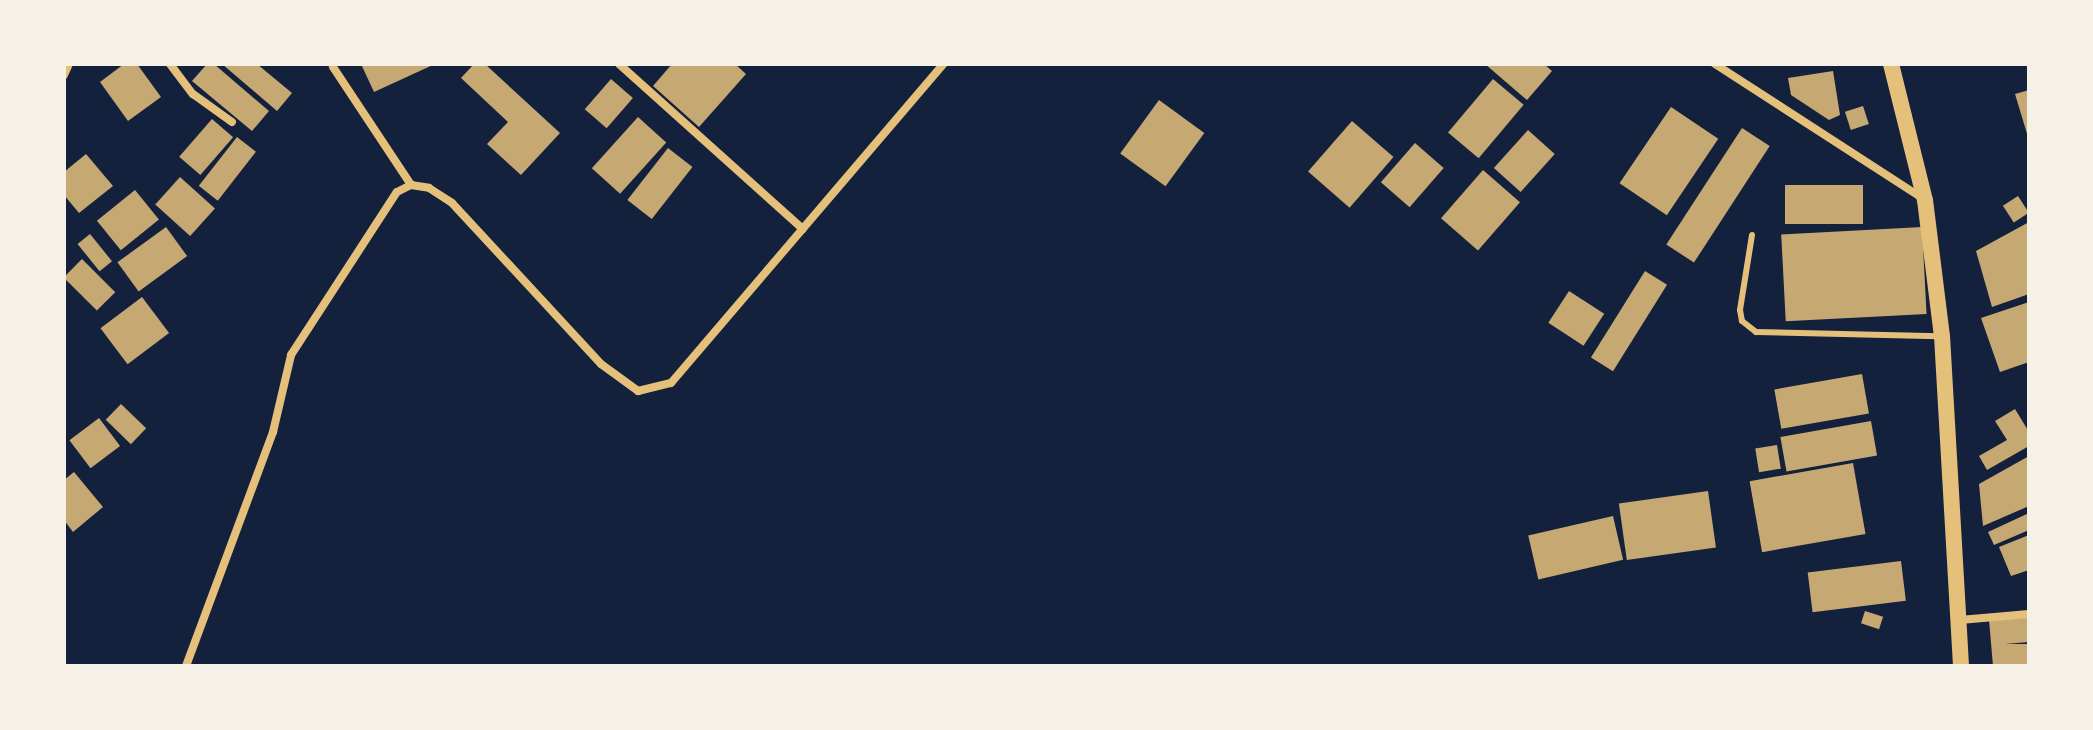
<!DOCTYPE html>
<style>
body{margin:0}
#map{position:relative;width:2093px;height:730px;overflow:hidden;background:#14213d;font-family:"Open Sans",sans-serif}
div>[style]{position:absolute}
[style*='--x']{left:calc(var(--x)*1px);top:calc(var(--y)*1px);width:calc(var(--w)*1px);rotate:calc(var(--a)*1deg)}
.building>*{inset:0;background:#c6a872;transform-origin:0 0}
.service>*{height:6px;margin:-3px;padding:0 3px;transform-origin:3px;border-radius:3px;background:#e5c07b}
.minor>*{height:8px;margin:-4px;padding:0 4px;transform-origin:4px;border-radius:4px;background:#e5c07b}
.secondary>*{height:16px;margin:-8px;padding:0 8px;transform-origin:8px;border-radius:8px;background:#e5c07b}
span{translate:-50% -50%;white-space:nowrap;text-align:center;line-height:1.15;-webkit-text-stroke:7px #f6f1e7;paint-order:stroke}
.frame{position:absolute;inset:0;border:66px solid #f6f1e7;pointer-events:none}
</style>
<div id="map">
<div class="building">
<i style="clip-path:polygon(124px 64px,137px 64px,161px 97px,128px 121px,100px 82px)"></i>
<i style="clip-path:polygon(207px 64px,214px 64px,269px 111px,252px 131px,192px 81px)"></i>
<i style="clip-path:polygon(222px 64px,257px 64px,292px 93px,277px 111px)"></i>
<i style="clip-path:polygon(361px 64px,435px 64px,374px 92px)"></i>
<i style="clip-path:polygon(474px 64px,485px 64px,560px 133px,521px 175px,487px 144px,508px 122px,461px 78px)"></i>
<i style="clip-path:polygon(672px 64px,735px 64px,746px 74px,699px 127px,653px 86px)"></i>
<i style="clip-path:polygon(1485px 64px,1544px 64px,1552px 71px,1527px 100px)"></i>
<i style="clip-path:polygon(1833px 71px,1840px 115px,1829px 120px,1791px 95px,1788px 78px)"></i>
<i style="left:611px;top:79px;width:29px;height:40px;rotate:41deg"></i>
<i style="left:1493px;top:79px;width:40px;height:70px;rotate:40deg"></i>
<i style="clip-path:polygon(2029px 90px,2029px 137px,2028px 137px,2015px 94px)"></i>
<i style="left:1159px;top:100px;width:56px;height:66px;rotate:36deg"></i>
<i style="left:1863px;top:106px;width:19px;height:19px;rotate:72deg"></i>
<i style="left:1671px;top:107px;width:57px;height:92px;rotate:34deg"></i>
<i style="left:638px;top:117px;width:38px;height:69px;rotate:42deg"></i>
<i style="left:212px;top:119px;width:28px;height:50px;rotate:41deg"></i>
<i style="left:1352px;top:121px;width:55px;height:67px;rotate:41deg"></i>
<i style="left:1742px;top:128px;width:33px;height:139px;rotate:33deg"></i>
<i style="left:1528px;top:130px;width:36px;height:51px;rotate:42deg"></i>
<i style="left:237px;top:137px;width:24px;height:62px;rotate:38deg"></i>
<i style="left:1415px;top:143px;width:38px;height:52px;rotate:41deg"></i>
<i style="left:668px;top:148px;width:31px;height:66px;rotate:38deg"></i>
<i style="clip-path:polygon(86px 154px,113px 186px,79px 213px,64px 195px,64px 172px)"></i>
<i style="left:1483px;top:170px;width:49px;height:64px;rotate:41deg"></i>
<i style="left:180px;top:177px;width:47px;height:37px;rotate:42deg"></i>
<i style="left:1785px;top:185px;width:78px;height:39px"></i>
<i style="left:135px;top:190px;width:38px;height:49px;rotate:51deg"></i>
<i style="left:2018px;top:196px;width:20px;height:18px;rotate:57deg"></i>
<i style="clip-path:polygon(2029px 222px,2029px 294px,1992px 307px,1976px 251px)"></i>
<i style="left:166px;top:227px;width:36px;height:60px;rotate:54deg"></i>
<i style="left:1922px;top:227px;width:87px;height:141px;rotate:87deg"></i>
<i style="left:90px;top:234px;width:35px;height:16px;rotate:51deg"></i>
<i style="left:82px;top:259px;width:47px;height:26px;rotate:45deg"></i>
<i style="left:1645px;top:271px;width:26px;height:102px;rotate:32deg"></i>
<i style="left:1569px;top:291px;width:42px;height:38px;rotate:33deg"></i>
<i style="left:142px;top:297px;width:45px;height:52px;rotate:53deg"></i>
<i style="clip-path:polygon(2029px 302px,2029px 362px,2000px 372px,1981px 318px)"></i>
<i style="left:1862px;top:374px;width:40px;height:89px;rotate:80deg"></i>
<i style="left:121px;top:404px;width:35px;height:22px;rotate:44deg"></i>
<i style="clip-path:polygon(2015px 409px,2029px 432px,2029px 446px,1987px 470px,1979px 456px,2007px 440px,1995px 421px)"></i>
<i style="left:99px;top:418px;width:35px;height:37px;rotate:53deg"></i>
<i style="left:1871px;top:421px;width:35px;height:92px;rotate:80deg"></i>
<i style="left:1777px;top:445px;width:24px;height:22px;rotate:81deg"></i>
<i style="clip-path:polygon(2029px 456px,2029px 506px,1983px 526px,1979px 484px)"></i>
<i style="left:1853px;top:463px;width:72px;height:105px;rotate:80deg"></i>
<i style="clip-path:polygon(74px 472px,103px 507px,73px 532px,64px 520px,64px 480px)"></i>
<i style="left:1708px;top:491px;width:57px;height:90px;rotate:82deg"></i>
<i style="clip-path:polygon(2029px 513px,2029px 530px,1994px 545px,1988px 532px)"></i>
<i style="left:1613px;top:516px;width:45px;height:87px;rotate:77deg"></i>
<i style="clip-path:polygon(2029px 535px,2029px 570px,2011px 576px,1999px 547px)"></i>
<i style="left:1901px;top:561px;width:40px;height:94px;rotate:83deg"></i>
<i style="left:1865px;top:611px;width:19px;height:13px;rotate:18deg"></i>
<i style="clip-path:polygon(2029px 617px,2029px 642px,2005px 644px,2029px 644px,2029px 664px,1993px 666px,1989px 620px)"></i>
</div>
<div class="service">
<i style="--x:1752;--y:235;--w:76;--a:99.1"></i>
<i style="--x:1740;--y:310;--w:11;--a:80"></i>
<i style="--x:1742;--y:321;--w:18;--a:38"></i>
<i style="--x:1756;--y:332;--w:183;--a:1.3"></i>
</div>
<div class="minor">
<i style="--x:170;--y:64;--w:38;--a:53"></i>
<i style="--x:193;--y:94;--w:48;--a:35.7"></i>
<i style="--x:619;--y:64;--w:247;--a:41.9"></i>
<i style="--x:1715;--y:64;--w:249;--a:32.9"></i>
<i style="--x:333;--y:67;--w:141;--a:56.5"></i>
<i style="--x:64;--y:75;--w:12;--a:-66"></i>
<i style="--x:1960;--y:620;--w:69;--a:-5"></i>
<i style="--x:186;--y:666;--w:250;--a:-69.6"></i>
<i style="--x:273;--y:432;--w:79;--a:-76.8"></i>
<i style="--x:291;--y:355;--w:194;--a:-57"></i>
<i style="--x:397;--y:192;--w:16;--a:-27"></i>
<i style="--x:411;--y:185;--w:18;--a:9"></i>
<i style="--x:429;--y:188;--w:27;--a:33"></i>
<i style="--x:452;--y:203;--w:219;--a:47.2"></i>
<i style="--x:601;--y:364;--w:46;--a:36.1"></i>
<i style="--x:638;--y:391;--w:34;--a:-14"></i>
<i style="--x:671;--y:383;--w:419;--a:-49.5"></i>
</div>
<div class="secondary">
<i style="--x:1891;--y:64;--w:140;--a:76"></i>
<i style="--x:1925;--y:200;--w:137;--a:82.9"></i>
<i style="--x:1942;--y:336;--w:331;--a:86.7"></i>
</div>
<div class="frame"></div>
</div>
